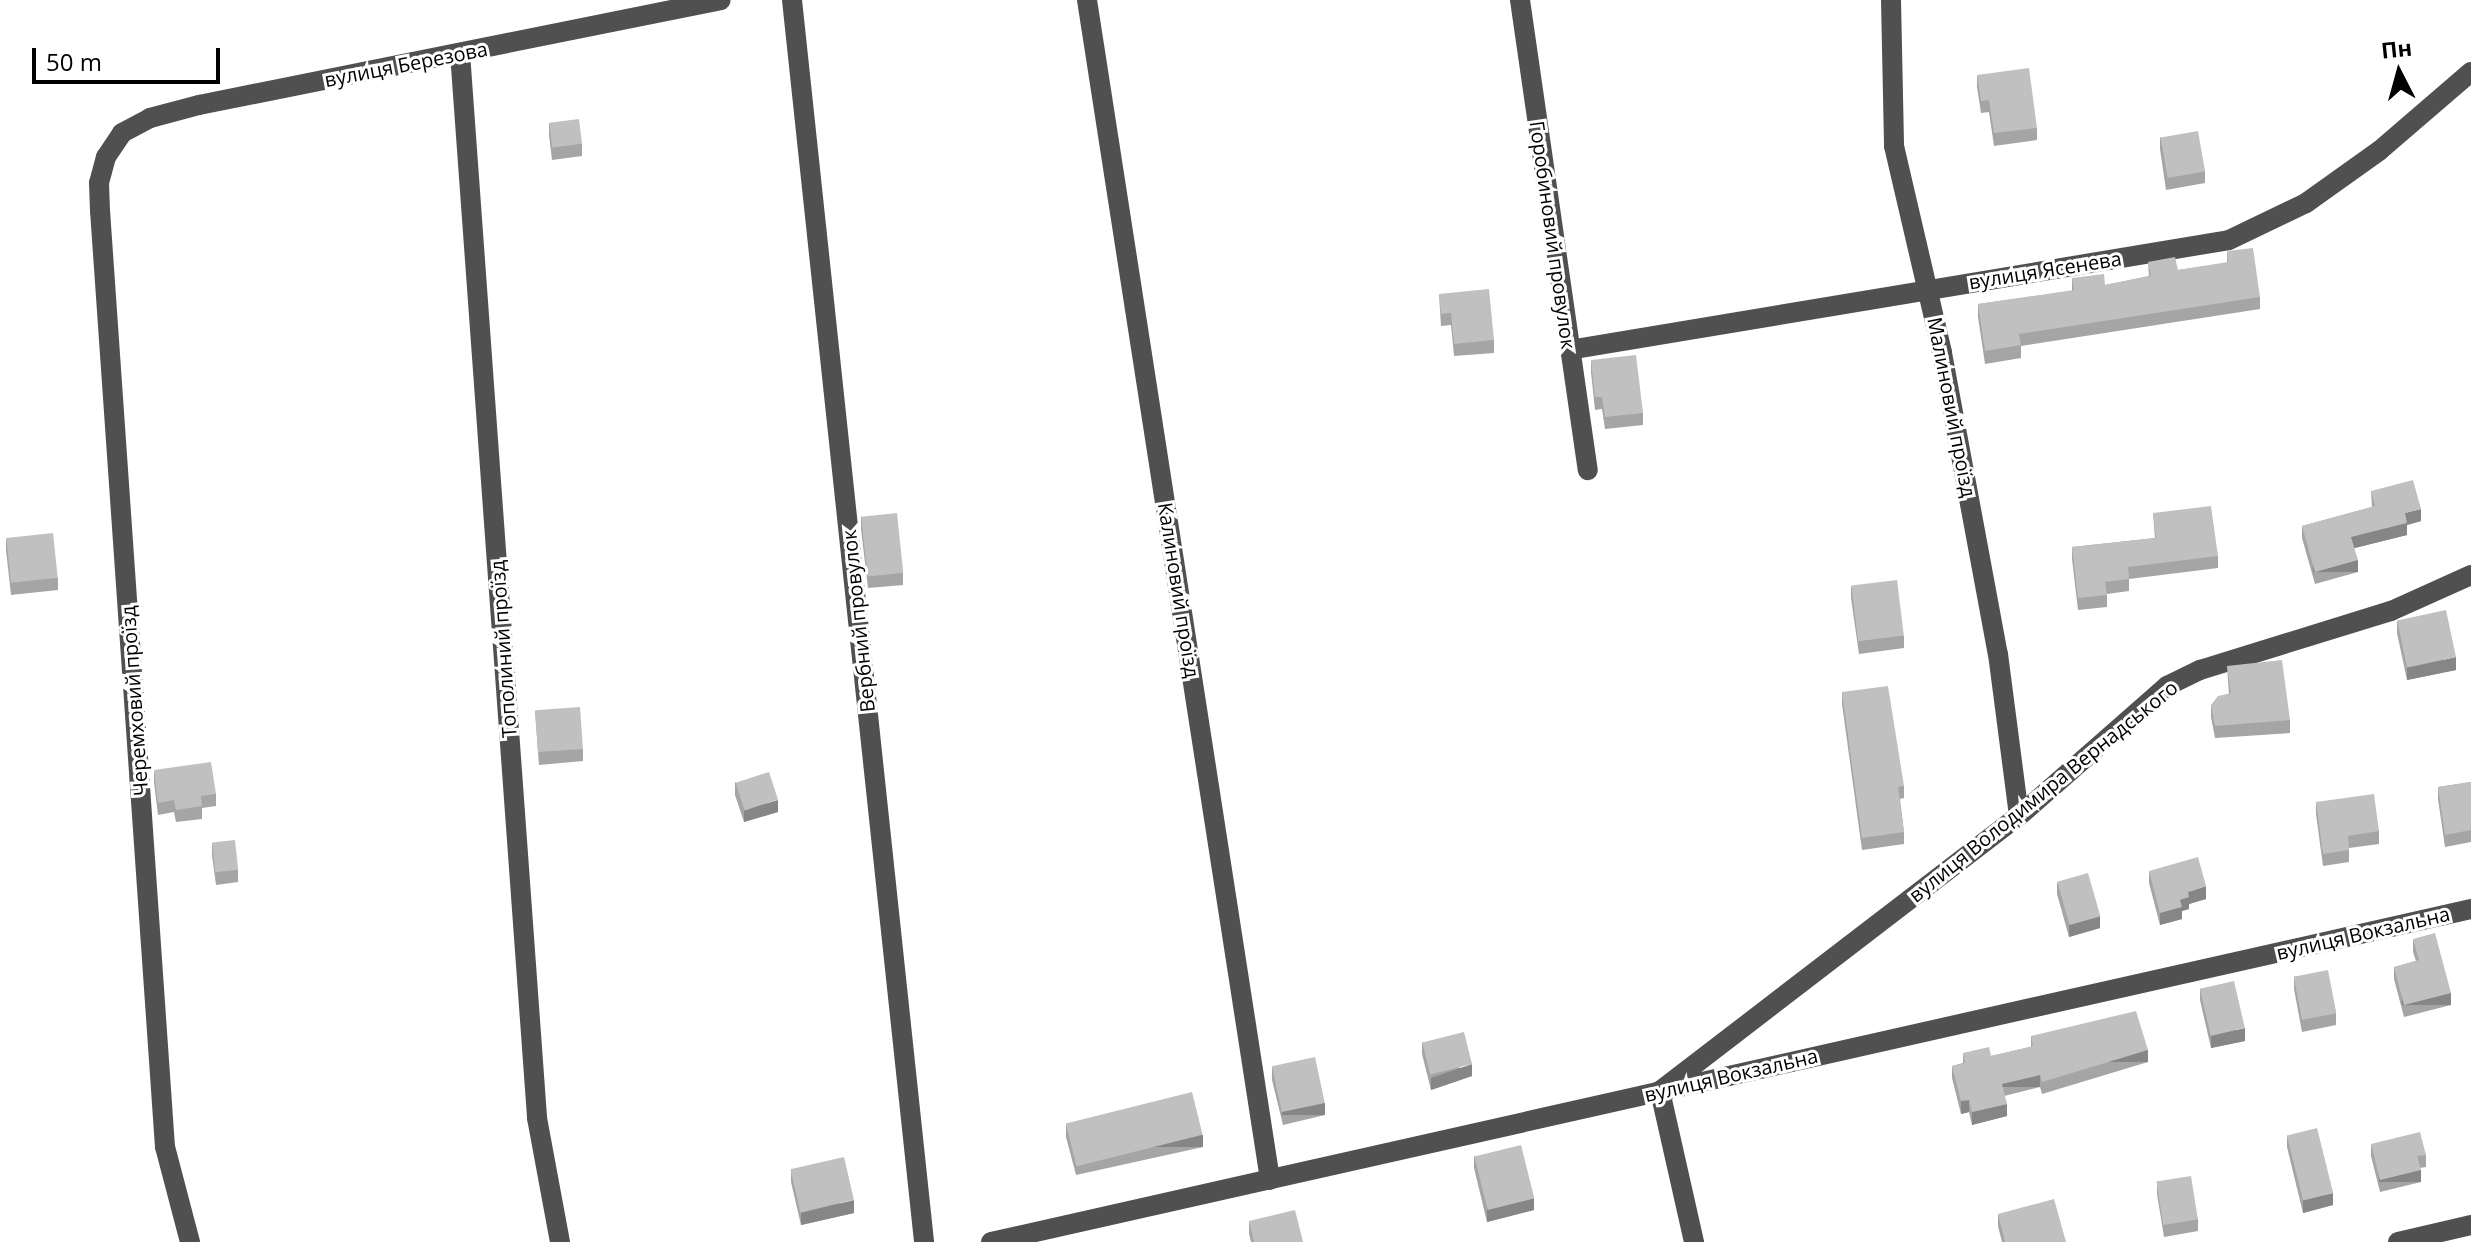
<!DOCTYPE html>
<meta charset="utf-8">
<style>
body{margin:0}
#map{position:relative;width:2471px;height:1242px;overflow:hidden;background:#fff;font-family:"Open Sans",sans-serif}
div>[style]{position:absolute}
[style*='--x']{left:calc(var(--x)*1px);top:calc(var(--y)*1px);width:calc(var(--w)*1px);rotate:calc(var(--a)*1deg)}
.minor>*{height:20px;margin:-10px;padding:0 10px;transform-origin:10px;border-radius:10px;background:#505050}
.wall>*{inset:0;background:#a5a5a5}
.shaded-wall>*{inset:0;background:#868686;transform-origin:0 0}
.building>*{inset:0;background:#c0c0c0;transform-origin:0 0}
span{translate:-50% -50%;white-space:nowrap;text-align:center;line-height:1.15;-webkit-text-stroke:6px #fff;paint-order:stroke}
.street-label{font-size:20px;color:#000}
.north{position:absolute;left:2359px;top:32px;width:80px;height:80px;-webkit-text-stroke:6px #fff;paint-order:stroke;rotate:354deg;font-size:22px;font-weight:700;line-height:32px;text-align:center;color:#000}
.north::after{content:'';display:block;margin:auto;width:28px;height:36px;background:#000;clip-path:polygon(50% 0,100% 100%,50% 72%,0 100%)}
.scale{position:absolute;left:32px;top:48px;width:188px;height:36px;box-sizing:border-box;border:4px solid #000;border-top:0;padding-left:10px;font-size:24px;line-height:28px;white-space:nowrap;color:#000;-webkit-text-stroke:6px #fff;paint-order:stroke}
</style>
<div id="map">
<div class="minor">
<i style="--x:792;--y:0;--w:1249;--a:83.93"></i>
<i style="--x:1087;--y:0;--w:1194;--a:81.18"></i>
<i style="--x:1520;--y:0;--w:475;--a:81.8"></i>
<i style="--x:1891;--y:0;--w:146;--a:88.8"></i>
<i style="--x:1894;--y:146;--w:212;--a:76.9"></i>
<i style="--x:1942;--y:353;--w:306;--a:79.5"></i>
<i style="--x:1998;--y:654;--w:163;--a:82.6"></i>
<i style="--x:460;--y:53;--w:1068;--a:85.86"></i>
<i style="--x:537;--y:1118;--w:126;--a:79.5"></i>
<i style="--x:1569;--y:350;--w:669;--a:-9.46"></i>
<i style="--x:2229;--y:240;--w:85;--a:-25.7"></i>
<i style="--x:2306;--y:203;--w:90;--a:-35.5"></i>
<i style="--x:2379;--y:151;--w:121;--a:-40.7"></i>
<i style="--x:190;--y:1242;--w:98;--a:-104.7"></i>
<i style="--x:165;--y:1147;--w:938;--a:-93.97"></i>
<i style="--x:100;--y:211;--w:28;--a:-92"></i>
<i style="--x:99;--y:183;--w:27;--a:-75"></i>
<i style="--x:106;--y:157;--w:29;--a:-56"></i>
<i style="--x:122;--y:133;--w:32;--a:-28"></i>
<i style="--x:150;--y:118;--w:51;--a:-14.9"></i>
<i style="--x:199;--y:105;--w:532;--a:-11.37"></i>
<i style="--x:991;--y:1242;--w:1517;--a:-12.68"></i>
<i style="--x:1694;--y:1242;--w:155;--a:-102.7"></i>
<i style="--x:1660;--y:1091;--w:452;--a:-37.5"></i>
<i style="--x:2019;--y:816;--w:197;--a:-41.3"></i>
<i style="--x:2167;--y:686;--w:37;--a:-26"></i>
<i style="--x:2200;--y:670;--w:200;--a:-17.2"></i>
<i style="--x:2391;--y:611;--w:88;--a:-24.2"></i>
<i style="--x:2398;--y:1242;--w:75;--a:-13.1"></i>
</div>
<div class="wall">
<i style="clip-path:polygon(1977px 75px,2037px 128px,2037px 140px,1994px 146px,1989px 112px,1981px 113px,1977px 87px)"></i>
<i style="clip-path:polygon(549px 123px,582px 144px,582px 156px,552px 160px,549px 135px)"></i>
<i style="clip-path:polygon(2160px 137px,2205px 171px,2205px 183px,2166px 190px,2160px 149px)"></i>
<i style="clip-path:polygon(2227px 251px,2260px 297px,2260px 309px,2021px 346px,2021px 358px,1985px 364px,1978px 317px,1978px 304px,2072px 291px,2072px 278px,2105px 285px,2149px 276px,2148px 262px,2178px 270px,2227px 263px)"></i>
<i style="clip-path:polygon(1439px 294px,1494px 340px,1494px 353px,1454px 356px,1451px 325px,1441px 326px)"></i>
<i style="clip-path:polygon(1591px 360px,1643px 413px,1643px 425px,1605px 429px,1602px 409px,1595px 410px,1591px 372px)"></i>
<i style="clip-path:polygon(2371px 491px,2421px 521px,2407px 525px,2407px 535px,2354px 548px,2358px 572px,2315px 584px,2302px 538px,2302px 526px,2372px 507px)"></i>
<i style="clip-path:polygon(2153px 513px,2218px 556px,2218px 568px,2129px 579px,2129px 591px,2107px 594px,2107px 607px,2078px 610px,2072px 559px,2072px 547px,2155px 538px)"></i>
<i style="clip-path:polygon(861px 516px,903px 573px,903px 585px,868px 588px,861px 529px)"></i>
<i style="clip-path:polygon(6px 538px,58px 578px,58px 590px,11px 595px,6px 550px)"></i>
<i style="clip-path:polygon(1851px 586px,1904px 636px,1904px 648px,1859px 654px,1851px 598px)"></i>
<i style="clip-path:polygon(2397px 621px,2456px 670px,2407px 680px,2397px 633px)"></i>
<i style="clip-path:polygon(2227px 666px,2290px 720px,2290px 733px,2215px 738px,2211px 717px,2211px 705px,2229px 694px)"></i>
<i style="clip-path:polygon(1842px 692px,1904px 786px,1904px 798px,1900px 799px,1904px 832px,1904px 844px,1862px 850px,1842px 704px)"></i>
<i style="clip-path:polygon(535px 711px,583px 749px,583px 761px,539px 765px)"></i>
<i style="clip-path:polygon(154px 770px,216px 794px,216px 806px,202px 808px,202px 819px,176px 822px,174px 812px,158px 815px,154px 782px)"></i>
<i style="clip-path:polygon(735px 782px,778px 812px,744px 822px,735px 795px)"></i>
<i style="clip-path:polygon(2471px 782px,2471px 842px,2445px 847px,2438px 799px,2438px 787px)"></i>
<i style="clip-path:polygon(2316px 802px,2379px 831px,2379px 844px,2349px 848px,2349px 862px,2323px 866px,2316px 814px)"></i>
<i style="clip-path:polygon(212px 843px,238px 870px,238px 882px,216px 885px,212px 855px)"></i>
<i style="clip-path:polygon(2149px 871px,2206px 899px,2189px 904px,2189px 909px,2182px 911px,2182px 919px,2160px 925px,2149px 883px)"></i>
<i style="clip-path:polygon(2057px 882px,2100px 928px,2069px 937px,2057px 894px)"></i>
<i style="clip-path:polygon(2413px 939px,2451px 1005px,2404px 1017px,2394px 979px,2394px 967px,2416px 961px,2413px 952px)"></i>
<i style="clip-path:polygon(2294px 976px,2336px 1013px,2336px 1025px,2302px 1032px,2294px 989px)"></i>
<i style="clip-path:polygon(2200px 988px,2245px 1041px,2211px 1048px,2200px 1000px)"></i>
<i style="clip-path:polygon(2031px 1036px,2148px 1062px,2042px 1094px,2040px 1087px,2004px 1096px,2007px 1116px,1972px 1125px,1969px 1112px,1961px 1114px,1952px 1078px,1952px 1066px,1963px 1063px,1963px 1053px,1991px 1056px,2031px 1047px)"></i>
<i style="clip-path:polygon(1422px 1042px,1472px 1076px,1431px 1090px,1422px 1054px)"></i>
<i style="clip-path:polygon(1272px 1067px,1325px 1115px,1283px 1125px,1272px 1080px)"></i>
<i style="clip-path:polygon(1066px 1124px,1203px 1147px,1076px 1175px,1066px 1137px)"></i>
<i style="clip-path:polygon(2287px 1135px,2333px 1205px,2303px 1213px,2287px 1147px)"></i>
<i style="clip-path:polygon(2371px 1144px,2426px 1155px,2426px 1167px,2420px 1168px,2421px 1182px,2380px 1192px,2371px 1156px)"></i>
<i style="clip-path:polygon(1474px 1156px,1534px 1210px,1487px 1222px,1474px 1168px)"></i>
<i style="clip-path:polygon(791px 1170px,854px 1213px,801px 1225px,791px 1182px)"></i>
<i style="clip-path:polygon(2157px 1182px,2198px 1219px,2198px 1231px,2164px 1237px,2157px 1194px)"></i>
<i style="clip-path:polygon(1998px 1214px,2066px 1242px,2002px 1242px,1998px 1226px)"></i>
<i style="clip-path:polygon(1249px 1221px,1303px 1242px,1251px 1242px,1249px 1233px)"></i>
</div>
<div class="shaded-wall">
<i style="clip-path:polygon(2421px 509px,2421px 521px,2407px 525px,2407px 535px,2351px 549px,2351px 537px,2405px 513px)"></i>
<i style="left:2358px;top:560px;width:12px;height:45px;rotate:90deg"></i>
<i style="clip-path:polygon(2456px 657px,2456px 670px,2407px 680px,2407px 668px)"></i>
<i style="clip-path:polygon(778px 800px,778px 812px,744px 822px,744px 810px)"></i>
<i style="clip-path:polygon(2206px 886px,2206px 899px,2189px 904px,2189px 909px,2182px 911px,2182px 919px,2160px 925px,2160px 913px,2180px 900px,2188px 892px)"></i>
<i style="clip-path:polygon(2100px 916px,2100px 928px,2069px 937px,2069px 925px)"></i>
<i style="left:2451px;top:993px;width:12px;height:49px;rotate:90deg"></i>
<i style="clip-path:polygon(2245px 1028px,2245px 1041px,2211px 1048px,2211px 1036px)"></i>
<i style="left:2148px;top:1050px;width:12px;height:111px;rotate:90deg"></i>
<i style="clip-path:polygon(1472px 1064px,1472px 1076px,1431px 1090px,1431px 1078px)"></i>
<i style="left:2040px;top:1075px;width:12px;height:39px;rotate:90deg"></i>
<i style="clip-path:polygon(1969px 1100px,1969px 1112px,1961px 1114px,1961px 1101px)"></i>
<i style="left:1325px;top:1103px;width:12px;height:43px;rotate:90deg"></i>
<i style="clip-path:polygon(2007px 1104px,2007px 1116px,1972px 1125px,1972px 1112px)"></i>
<i style="left:1203px;top:1135px;width:12px;height:130px;rotate:90deg"></i>
<i style="left:2421px;top:1170px;width:12px;height:42px;rotate:90deg"></i>
<i style="clip-path:polygon(2333px 1193px,2333px 1205px,2303px 1213px,2303px 1200px)"></i>
<i style="clip-path:polygon(1534px 1198px,1534px 1210px,1487px 1222px,1487px 1209px)"></i>
<i style="clip-path:polygon(854px 1200px,854px 1213px,801px 1225px,801px 1213px)"></i>
</div>
<div class="building">
<i style="clip-path:polygon(2029px 68px,2037px 128px,1994px 133px,1989px 100px,1981px 101px,1977px 75px)"></i>
<i style="left:579px;top:119px;width:25px;height:30px;rotate:83deg"></i>
<i style="left:2198px;top:131px;width:41px;height:38px;rotate:80deg"></i>
<i style="clip-path:polygon(2253px 248px,2260px 297px,2019px 334px,2021px 345px,1985px 351px,1978px 304px,2074px 290px,2072px 278px,2104px 274px,2105px 285px,2151px 276px,2148px 262px,2175px 257px,2178px 270px,2228px 262px,2227px 251px)"></i>
<i style="clip-path:polygon(1489px 289px,1494px 340px,1454px 344px,1451px 313px,1441px 314px,1439px 294px)"></i>
<i style="clip-path:polygon(1636px 355px,1643px 413px,1605px 417px,1602px 397px,1595px 397px,1591px 360px)"></i>
<i style="clip-path:polygon(2413px 480px,2421px 509px,2405px 513px,2407px 523px,2351px 537px,2358px 560px,2315px 572px,2302px 526px,2375px 506px,2371px 491px)"></i>
<i style="clip-path:polygon(2211px 506px,2218px 556px,2128px 567px,2129px 579px,2105px 582px,2107px 595px,2078px 598px,2072px 547px,2156px 538px,2153px 513px)"></i>
<i style="left:897px;top:513px;width:60px;height:36px;rotate:84deg"></i>
<i style="left:53px;top:533px;width:45px;height:47px;rotate:84deg"></i>
<i style="left:1897px;top:580px;width:56px;height:46px;rotate:83deg"></i>
<i style="left:2446px;top:610px;width:48px;height:50px;rotate:78deg"></i>
<i style="clip-path:polygon(2282px 660px,2290px 720px,2215px 726px,2211px 705px,2218px 696px,2231px 693px,2227px 666px)"></i>
<i style="clip-path:polygon(1888px 686px,1904px 786px,1898px 787px,1904px 832px,1862px 838px,1842px 692px)"></i>
<i style="left:580px;top:707px;width:42px;height:45px;rotate:86deg"></i>
<i style="clip-path:polygon(211px 762px,216px 794px,201px 796px,202px 806px,176px 810px,174px 800px,158px 803px,154px 770px)"></i>
<i style="left:769px;top:772px;width:29px;height:35px;rotate:72deg"></i>
<i style="clip-path:polygon(2471px 782px,2471px 830px,2445px 835px,2438px 787px)"></i>
<i style="clip-path:polygon(2374px 794px,2379px 831px,2348px 836px,2349px 850px,2323px 854px,2316px 802px)"></i>
<i style="left:235px;top:840px;width:30px;height:23px;rotate:84deg"></i>
<i style="clip-path:polygon(2198px 857px,2206px 886px,2188px 892px,2189px 897px,2180px 900px,2182px 907px,2160px 913px,2149px 871px)"></i>
<i style="left:2088px;top:873px;width:45px;height:32px;rotate:74deg"></i>
<i style="clip-path:polygon(2435px 933px,2451px 993px,2404px 1005px,2394px 967px,2419px 960px,2413px 939px)"></i>
<i style="left:2328px;top:970px;width:44px;height:35px;rotate:79deg"></i>
<i style="left:2234px;top:981px;width:48px;height:35px;rotate:77deg"></i>
<i style="clip-path:polygon(2136px 1011px,2148px 1050px,2042px 1082px,2040px 1075px,2002px 1084px,2007px 1104px,1972px 1112px,1969px 1100px,1961px 1101px,1952px 1066px,1965px 1063px,1963px 1053px,1989px 1047px,1991px 1056px,2033px 1046px,2031px 1036px)"></i>
<i style="left:1464px;top:1032px;width:33px;height:43px;rotate:76deg"></i>
<i style="left:1315px;top:1057px;width:47px;height:44px;rotate:78deg"></i>
<i style="left:1192px;top:1092px;width:44px;height:130px;rotate:76deg"></i>
<i style="left:2317px;top:1128px;width:67px;height:31px;rotate:76deg"></i>
<i style="clip-path:polygon(2420px 1132px,2426px 1155px,2417px 1156px,2421px 1170px,2380px 1180px,2371px 1144px)"></i>
<i style="left:1521px;top:1145px;width:55px;height:48px;rotate:76deg"></i>
<i style="left:844px;top:1157px;width:44px;height:55px;rotate:77deg"></i>
<i style="left:2191px;top:1176px;width:44px;height:35px;rotate:81deg"></i>
<i style="clip-path:polygon(2054px 1199px,2066px 1242px,2005px 1242px,1998px 1214px)"></i>
<i style="clip-path:polygon(1295px 1210px,1303px 1242px,1254px 1242px,1249px 1221px)"></i>
</div>
<div class="street-label">
<span style="left:406px;top:64px;rotate:-11deg">вулиця Березова</span>
<span style="left:1553px;top:235px;rotate:82deg">Горобиновий провулок</span>
<span style="left:2045px;top:270px;rotate:-9deg">вулиця Ясенева</span>
<span style="left:1952px;top:407px;rotate:79deg">Малиновий проїзд</span>
<span style="left:1179px;top:590px;rotate:81deg">Калиновий проїзд</span>
<span style="left:858px;top:621px;rotate:-96deg">Вербний провулок</span>
<span style="left:503px;top:649px;rotate:-94deg">Тополиний проїзд</span>
<span style="left:134px;top:701px;rotate:-94deg">Черемховий проїзд</span>
<span style="left:2043px;top:791px;rotate:-39deg">вулиця Володимира Вернадського</span>
<span style="left:2363px;top:933px;rotate:-13deg">вулиця Вокзальна</span>
<span style="left:1731px;top:1075px;rotate:-13deg">вулиця Вокзальна</span>
</div>
<div class="north">Пн</div>
<div class="scale">50 m</div>
</div>
